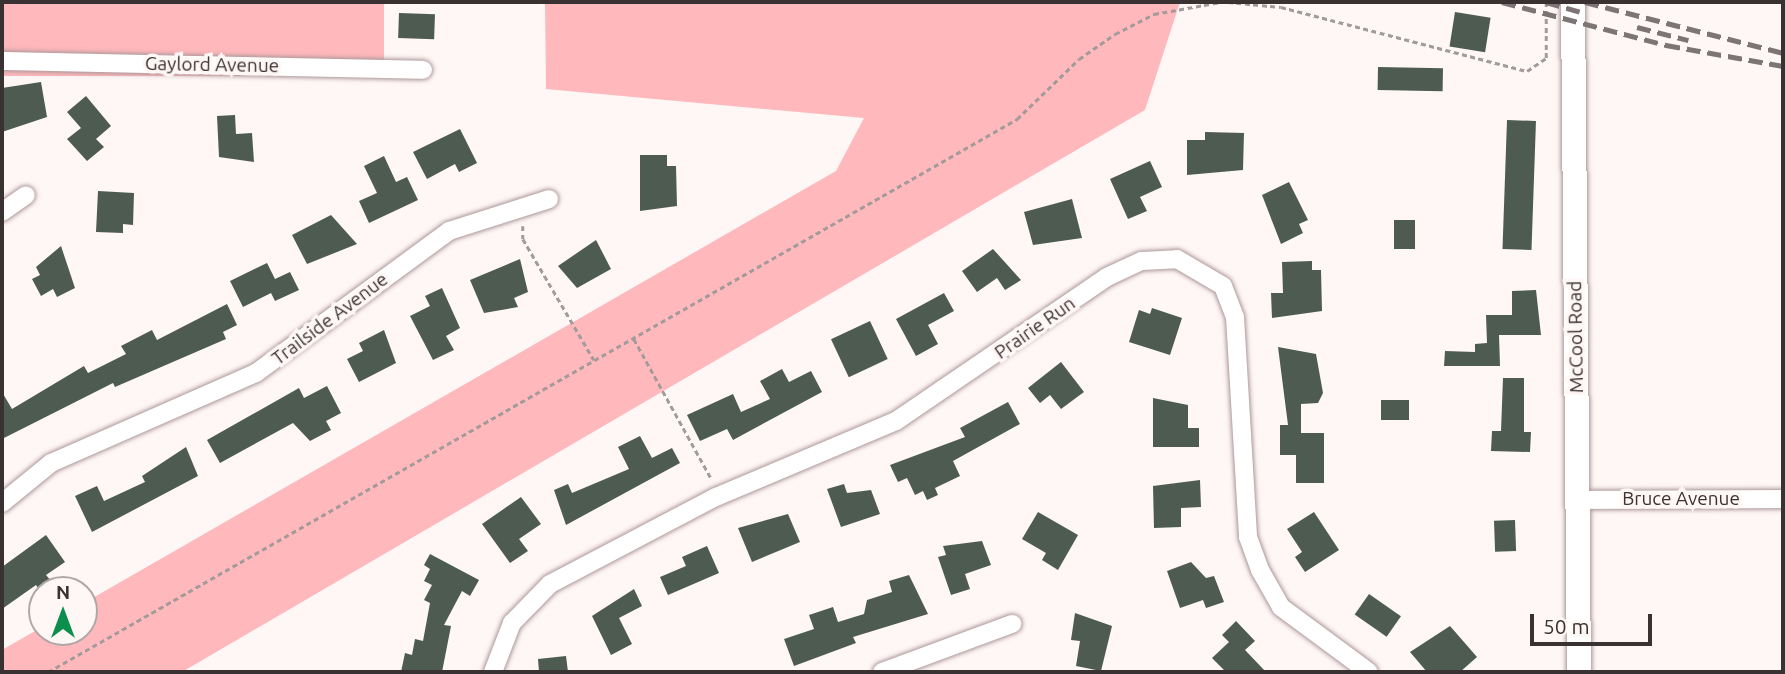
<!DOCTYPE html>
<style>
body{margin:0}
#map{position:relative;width:1785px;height:674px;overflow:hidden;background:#fff6f6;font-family:Ubuntu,sans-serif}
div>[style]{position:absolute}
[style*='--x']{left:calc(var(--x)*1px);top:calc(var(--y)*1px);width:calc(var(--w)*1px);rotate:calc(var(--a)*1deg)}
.green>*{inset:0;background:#ffb8bc;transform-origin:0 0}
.building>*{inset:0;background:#4d5b51;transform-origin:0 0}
.path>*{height:2.5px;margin-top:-1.25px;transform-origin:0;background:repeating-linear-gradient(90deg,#a39a9a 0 5px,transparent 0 8.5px)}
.roads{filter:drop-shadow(0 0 2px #ad9899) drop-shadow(0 0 2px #ad9899)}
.street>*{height:18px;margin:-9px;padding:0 9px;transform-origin:9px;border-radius:9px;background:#fff}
.secondary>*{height:24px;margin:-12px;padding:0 12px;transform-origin:12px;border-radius:12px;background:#fff}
.rail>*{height:5px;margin-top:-2.5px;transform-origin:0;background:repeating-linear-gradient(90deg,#7d7475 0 14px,transparent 0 21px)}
span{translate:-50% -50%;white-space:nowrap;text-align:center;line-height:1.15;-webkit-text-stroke:7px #fff6f6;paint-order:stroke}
.street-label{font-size:19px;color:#3a3132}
.frame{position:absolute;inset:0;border:4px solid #3a3132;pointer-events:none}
.north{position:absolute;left:28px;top:576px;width:70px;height:70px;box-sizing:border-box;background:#fff6f6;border:2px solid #b0a7a8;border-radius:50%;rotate:0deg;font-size:19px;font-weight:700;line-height:28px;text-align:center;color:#3a3132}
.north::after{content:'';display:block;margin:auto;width:24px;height:32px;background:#0c8f4d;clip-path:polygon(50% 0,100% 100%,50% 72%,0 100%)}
.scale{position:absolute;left:1530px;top:614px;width:122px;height:32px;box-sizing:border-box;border:4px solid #3a3132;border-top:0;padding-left:9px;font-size:21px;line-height:24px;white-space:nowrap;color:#3a3132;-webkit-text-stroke:5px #fff6f6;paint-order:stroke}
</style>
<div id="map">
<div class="green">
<i style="left:2px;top:2px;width:382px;height:74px"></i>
<i style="clip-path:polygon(545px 2px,1180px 2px,1145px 110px,182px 672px,2px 672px,2px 650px,42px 627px,42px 632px,84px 632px,84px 603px,836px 171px,864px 118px,546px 89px)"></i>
</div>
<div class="building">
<i style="left:1455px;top:12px;width:36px;height:35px;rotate:9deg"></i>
<i style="left:399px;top:13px;width:36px;height:25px;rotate:2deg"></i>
<i style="left:1378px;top:67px;width:65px;height:23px;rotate:1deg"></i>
<i style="clip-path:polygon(41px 82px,47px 117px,2px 132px,2px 88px)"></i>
<i style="clip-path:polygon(86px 96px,111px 126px,96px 139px,104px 147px,87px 161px,67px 139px,81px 128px,67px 112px)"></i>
<i style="clip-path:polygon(235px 115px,236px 134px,252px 133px,254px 162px,219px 157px,217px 116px)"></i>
<i style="left:1507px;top:120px;width:29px;height:129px;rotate:2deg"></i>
<i style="clip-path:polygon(460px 129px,477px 163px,459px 172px,455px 164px,427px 179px,413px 152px)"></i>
<i style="clip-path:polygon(1205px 132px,1244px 133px,1243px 170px,1187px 175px,1187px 140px,1205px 140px)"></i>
<i style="clip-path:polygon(640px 155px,667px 155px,667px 166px,676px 166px,677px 206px,640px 211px)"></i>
<i style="clip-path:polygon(384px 156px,396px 182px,407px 177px,418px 200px,369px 223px,359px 201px,377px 193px,364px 166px)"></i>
<i style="clip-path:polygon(1150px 161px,1162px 187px,1140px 197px,1147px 211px,1128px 219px,1110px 179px)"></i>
<i style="clip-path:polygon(1289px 182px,1308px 220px,1299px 224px,1303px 233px,1281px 244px,1262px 195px)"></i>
<i style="clip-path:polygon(98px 191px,134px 193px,133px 225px,123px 224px,123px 233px,96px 232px)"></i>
<i style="clip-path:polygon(1072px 199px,1082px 238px,1033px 245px,1024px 212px)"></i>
<i style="clip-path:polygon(331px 215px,357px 244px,307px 264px,292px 235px)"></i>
<i style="left:1394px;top:220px;width:21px;height:29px"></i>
<i style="clip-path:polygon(596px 240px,611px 269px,577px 288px,558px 266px)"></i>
<i style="clip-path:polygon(61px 246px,75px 288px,57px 297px,53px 289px,41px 296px,32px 279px,40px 275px,36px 267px)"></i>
<i style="clip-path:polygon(993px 249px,1021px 280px,1005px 290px,997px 278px,977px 292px,962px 271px)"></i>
<i style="clip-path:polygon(520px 259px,528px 292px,514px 298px,518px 307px,484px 313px,470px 280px)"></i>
<i style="clip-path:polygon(1312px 261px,1312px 270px,1321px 270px,1322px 311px,1272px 318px,1271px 293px,1283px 293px,1282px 262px)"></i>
<i style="clip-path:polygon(267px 263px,275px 279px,290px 272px,299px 290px,275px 301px,271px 293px,243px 307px,230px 281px)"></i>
<i style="clip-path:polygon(442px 288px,460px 328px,446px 336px,454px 350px,433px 360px,410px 316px,430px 306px,425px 296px)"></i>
<i style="clip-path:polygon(1536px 290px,1541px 335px,1499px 335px,1500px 366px,1444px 366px,1445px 351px,1475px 352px,1475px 344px,1487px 343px,1486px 315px,1512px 315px,1512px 291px)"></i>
<i style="clip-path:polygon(944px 293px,954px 311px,928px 325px,938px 344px,916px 356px,896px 319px)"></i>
<i style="clip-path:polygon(227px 304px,237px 325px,223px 332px,226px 339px,115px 387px,113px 383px,2px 439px,2px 392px,12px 409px,84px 366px,88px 373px,126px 354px,121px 346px,152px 330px,157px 340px)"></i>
<i style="clip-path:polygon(1152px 308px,1182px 318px,1170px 355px,1129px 342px,1139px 310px,1150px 314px)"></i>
<i style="left:870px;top:321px;width:42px;height:43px;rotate:65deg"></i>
<i style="clip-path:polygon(384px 330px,396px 363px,359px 382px,347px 359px,363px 351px,359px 343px)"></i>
<i style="clip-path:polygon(1278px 347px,1316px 354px,1323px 393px,1318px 403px,1301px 404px,1301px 433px,1324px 433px,1324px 483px,1296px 483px,1296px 455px,1280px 455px,1280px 425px,1288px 425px)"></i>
<i style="clip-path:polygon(1061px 362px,1084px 392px,1061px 409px,1050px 395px,1040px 403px,1028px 388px)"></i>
<i style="clip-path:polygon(782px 369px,789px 382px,811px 371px,822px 392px,733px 440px,727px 429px,700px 441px,687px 415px,733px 394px,741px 412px,770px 399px,760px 381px)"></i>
<i style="clip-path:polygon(1503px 378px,1524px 378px,1524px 432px,1531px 432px,1530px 452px,1491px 451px,1492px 431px,1501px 431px)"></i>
<i style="clip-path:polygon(327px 386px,341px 413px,326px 421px,331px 430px,310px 441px,293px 423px,220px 463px,207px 440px,299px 388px,304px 398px)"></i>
<i style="clip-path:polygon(1153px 398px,1188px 405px,1188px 428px,1199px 428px,1199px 447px,1153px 447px)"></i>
<i style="left:1381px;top:400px;width:28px;height:20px"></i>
<i style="clip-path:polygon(1008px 402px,1020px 424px,953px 461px,960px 476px,935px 488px,938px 495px,927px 500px,923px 491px,915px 495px,907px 478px,898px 482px,890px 465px,965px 437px,960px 428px)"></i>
<i style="clip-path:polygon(640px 436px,652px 458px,672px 448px,680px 463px,566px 525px,554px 490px,568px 484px,572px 493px,629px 469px,618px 447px)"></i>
<i style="clip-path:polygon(186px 447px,198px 476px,92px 532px,75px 496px,97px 486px,104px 501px,145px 482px,142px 476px)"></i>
<i style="clip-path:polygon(1200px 480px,1201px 507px,1181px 508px,1181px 527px,1154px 528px,1153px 486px)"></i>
<i style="clip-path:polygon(844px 484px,847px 493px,871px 490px,880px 514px,841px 527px,827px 489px)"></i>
<i style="clip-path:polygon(521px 497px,541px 524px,519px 539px,528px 551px,510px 563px,482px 524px)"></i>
<i style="clip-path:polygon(1038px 512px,1078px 535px,1058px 570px,1042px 560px,1046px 553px,1022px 539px)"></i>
<i style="clip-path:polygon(1314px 512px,1339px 550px,1305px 572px,1295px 557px,1302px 552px,1287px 529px)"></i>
<i style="clip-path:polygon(788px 514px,800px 542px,752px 562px,738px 528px)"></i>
<i style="left:1515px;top:520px;width:31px;height:21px;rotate:88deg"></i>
<i style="clip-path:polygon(46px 535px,65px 562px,46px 575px,52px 582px,40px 591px,36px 585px,2px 609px,2px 567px)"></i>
<i style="clip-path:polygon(982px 541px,991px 565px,965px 574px,970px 589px,951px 595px,938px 557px,946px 555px,943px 546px)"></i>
<i style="clip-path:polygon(707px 546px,719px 573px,668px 595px,660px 577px,686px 566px,682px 557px)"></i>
<i style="clip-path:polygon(430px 554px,479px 580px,470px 596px,462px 591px,444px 625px,451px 626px,442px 672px,401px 672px,405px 653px,412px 655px,415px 639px,423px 641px,430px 603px,424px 600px,432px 585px,424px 581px,430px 569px,424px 565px)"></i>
<i style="clip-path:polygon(1191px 562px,1206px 578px,1214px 576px,1224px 602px,1206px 608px,1203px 600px,1180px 608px,1167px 571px)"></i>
<i style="clip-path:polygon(909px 575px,928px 614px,853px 637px,856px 643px,794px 666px,784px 639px,814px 629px,809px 615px,833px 607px,838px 622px,864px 614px,867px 600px,892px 592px,889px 581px)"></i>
<i style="clip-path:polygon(634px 589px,642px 606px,619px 618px,632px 644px,611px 655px,592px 616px)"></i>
<i style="left:1369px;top:594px;width:39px;height:25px;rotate:35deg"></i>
<i style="clip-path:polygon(1075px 613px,1112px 626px,1101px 671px,1076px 666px,1080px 641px,1071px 640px)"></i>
<i style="clip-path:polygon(1236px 621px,1255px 641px,1245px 650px,1266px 672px,1226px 672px,1212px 658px,1229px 642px,1222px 635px)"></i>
<i style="clip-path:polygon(1450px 626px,1477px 657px,1460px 672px,1427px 672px,1410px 652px)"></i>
<i style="clip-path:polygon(566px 656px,568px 672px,539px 672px,538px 659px)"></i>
</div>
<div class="path">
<i style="--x:1228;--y:2;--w:53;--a:5.4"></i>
<i style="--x:1281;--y:7;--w:254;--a:14.6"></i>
<i style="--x:1527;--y:71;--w:23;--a:-34"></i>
<i style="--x:1546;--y:58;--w:56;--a:-90"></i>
<i style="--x:523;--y:226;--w:13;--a:90"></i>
<i style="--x:523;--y:239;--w:140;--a:59.6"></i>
<i style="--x:634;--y:339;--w:161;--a:61"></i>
<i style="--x:48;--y:672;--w:1116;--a:-29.71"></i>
<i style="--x:1017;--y:119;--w:86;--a:-44.1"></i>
<i style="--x:1079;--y:59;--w:44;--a:-34.8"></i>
<i style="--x:1115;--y:34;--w:44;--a:-27.1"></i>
<i style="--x:1154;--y:14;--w:68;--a:-10.2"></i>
</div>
<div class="roads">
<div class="street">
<i style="--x:2;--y:61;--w:421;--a:1.2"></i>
<i style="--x:2;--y:212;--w:29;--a:-35"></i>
<i style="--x:1578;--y:500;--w:205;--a:-0.3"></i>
<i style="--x:2;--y:503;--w:63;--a:-39.2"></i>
<i style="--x:51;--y:463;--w:224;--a:-23.7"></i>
<i style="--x:256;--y:373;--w:240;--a:-36.3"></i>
<i style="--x:449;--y:231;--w:105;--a:-17.7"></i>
<i style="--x:493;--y:672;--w:53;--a:-68.8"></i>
<i style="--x:512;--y:623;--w:54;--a:-45.7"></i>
<i style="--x:550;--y:584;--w:187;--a:-27.7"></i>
<i style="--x:716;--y:497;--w:195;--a:-22.9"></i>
<i style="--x:896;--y:421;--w:255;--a:-34.3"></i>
<i style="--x:1107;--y:277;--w:38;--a:-25"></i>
<i style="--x:1142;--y:261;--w:35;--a:-3"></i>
<i style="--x:1177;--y:259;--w:53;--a:30.4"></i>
<i style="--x:1223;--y:286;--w:33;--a:69"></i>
<i style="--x:1235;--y:317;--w:220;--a:86.6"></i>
<i style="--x:1248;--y:537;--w:35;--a:70"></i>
<i style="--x:1260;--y:570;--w:43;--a:60.4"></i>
<i style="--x:1281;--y:607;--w:109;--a:36.5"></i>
<i style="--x:882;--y:672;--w:139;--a:-20.3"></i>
</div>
<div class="secondary">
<i style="--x:1573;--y:2;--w:670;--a:89.49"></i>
</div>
</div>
<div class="rail">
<i style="--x:1502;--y:2;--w:170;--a:14.7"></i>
<i style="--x:1666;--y:45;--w:119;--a:10.2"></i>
<i style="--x:1546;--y:2;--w:35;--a:16"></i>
<i style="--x:1585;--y:2;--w:204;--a:14.4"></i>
<i style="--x:1637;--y:27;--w:53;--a:14.3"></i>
</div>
<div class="street-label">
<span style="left:212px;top:65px;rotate:1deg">Gaylord Avenue</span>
<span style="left:330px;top:319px;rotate:-37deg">Trailside Avenue</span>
<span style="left:1035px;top:328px;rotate:-35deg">Prairie Run</span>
<span style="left:1576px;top:337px;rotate:-91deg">McCool Road</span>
<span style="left:1681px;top:499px">Bruce Avenue</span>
</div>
<div class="frame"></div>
<div class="north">N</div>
<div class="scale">50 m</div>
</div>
